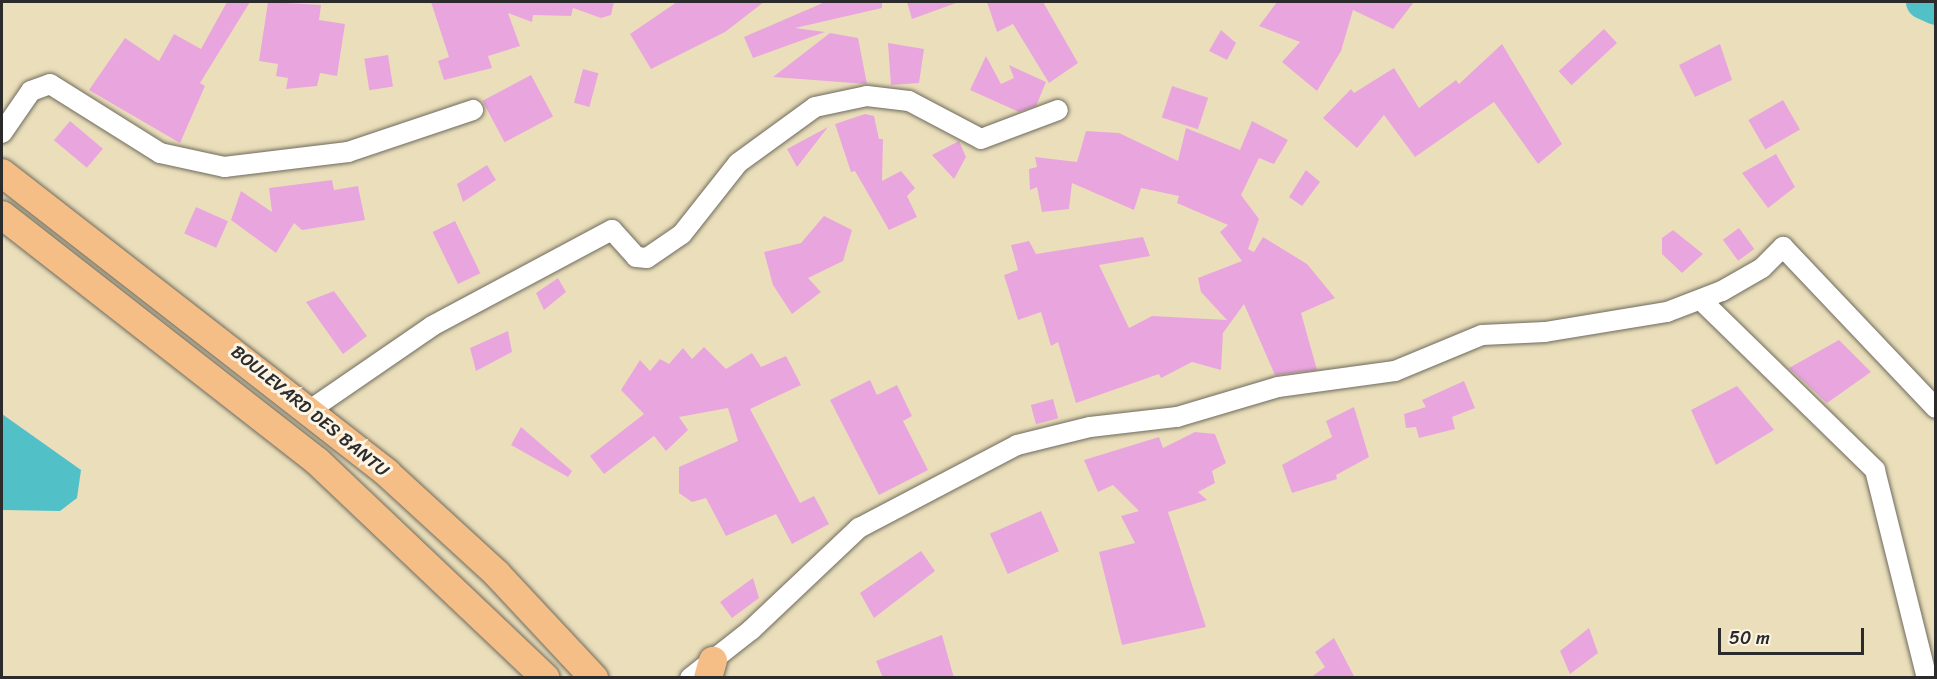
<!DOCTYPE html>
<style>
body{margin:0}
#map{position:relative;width:1937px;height:679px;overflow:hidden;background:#ebdfbb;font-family:Sriracha,sans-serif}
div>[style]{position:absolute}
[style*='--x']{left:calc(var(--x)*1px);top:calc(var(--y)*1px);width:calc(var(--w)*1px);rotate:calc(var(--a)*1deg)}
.water>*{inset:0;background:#51c0c7}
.river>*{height:34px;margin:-17px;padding:0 17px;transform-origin:17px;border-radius:17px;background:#51c0c7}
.building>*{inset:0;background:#e9a6de;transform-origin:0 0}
.roads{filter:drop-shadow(0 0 2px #6e6a5d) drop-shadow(0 0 2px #6e6a5d)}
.minor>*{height:20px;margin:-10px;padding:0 10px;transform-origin:10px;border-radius:10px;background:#fff}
.highway>*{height:28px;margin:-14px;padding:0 14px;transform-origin:14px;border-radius:14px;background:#f6be87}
span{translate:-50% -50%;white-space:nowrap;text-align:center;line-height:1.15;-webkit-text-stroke:6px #fcf5e5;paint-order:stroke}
.street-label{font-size:18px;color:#2b2b2b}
.frame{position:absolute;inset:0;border:3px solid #2b2b2b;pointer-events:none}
.scale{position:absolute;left:1718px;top:628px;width:146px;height:27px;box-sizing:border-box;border:3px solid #2b2b2b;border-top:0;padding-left:8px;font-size:18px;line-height:21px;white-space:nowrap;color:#2b2b2b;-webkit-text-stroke:4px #fcf5e5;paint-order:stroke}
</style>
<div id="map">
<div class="water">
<i style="clip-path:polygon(2px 414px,81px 470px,77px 498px,60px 511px,2px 510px)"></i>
</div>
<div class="river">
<i style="--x:1923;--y:2;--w:14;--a:25"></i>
</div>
<div class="building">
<i style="clip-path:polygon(227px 2px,250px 2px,200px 83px,205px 86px,180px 143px,89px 90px,125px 38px,159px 61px,174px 34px,201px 49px)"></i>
<i style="clip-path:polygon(268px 2px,321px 5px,319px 20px,345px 24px,337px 76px,320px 73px,317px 86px,286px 89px,288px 78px,276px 76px,278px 64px,259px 61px)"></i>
<i style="clip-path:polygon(431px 2px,614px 2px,611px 15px,601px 18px,573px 8px,571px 16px,533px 15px,532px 22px,508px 13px,520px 46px,488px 56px,492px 68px,444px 80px,438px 61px,449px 57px)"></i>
<i style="clip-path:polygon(677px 2px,764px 2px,725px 32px,651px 69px,630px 34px)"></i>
<i style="clip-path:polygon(825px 2px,882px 2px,882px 8px,795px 28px,825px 32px,753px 58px,744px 37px)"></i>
<i style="clip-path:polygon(907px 2px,956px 2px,956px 3px,912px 19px)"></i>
<i style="clip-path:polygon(987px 2px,1043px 2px,1078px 63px,1049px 83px,1013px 24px,997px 32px)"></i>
<i style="clip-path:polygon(1277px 2px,1414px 2px,1393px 29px,1353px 10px,1341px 51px,1317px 91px,1282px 62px,1300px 42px,1259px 26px)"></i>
<i style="left:1604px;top:29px;width:19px;height:62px;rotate:47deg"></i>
<i style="clip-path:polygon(1221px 30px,1236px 43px,1227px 60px,1209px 51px)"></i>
<i style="clip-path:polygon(830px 33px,858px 38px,867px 84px,773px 77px)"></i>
<i style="clip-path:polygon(888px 43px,924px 49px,919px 83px,891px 85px)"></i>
<i style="clip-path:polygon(1502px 44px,1562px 144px,1538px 164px,1494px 102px,1415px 157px,1384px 115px,1357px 148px,1323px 118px,1351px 89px,1354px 93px,1394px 68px,1419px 108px,1456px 80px,1459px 84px)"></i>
<i style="clip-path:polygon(1720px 44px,1732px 80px,1695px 97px,1679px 65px)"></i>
<i style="left:388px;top:55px;width:32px;height:24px;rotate:81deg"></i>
<i style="clip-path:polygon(986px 56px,1001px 84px,1014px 78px,1009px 65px,1046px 82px,1036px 106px,1019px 112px,970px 90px)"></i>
<i style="left:583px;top:69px;width:16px;height:35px;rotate:15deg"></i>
<i style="left:531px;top:75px;width:47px;height:55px;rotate:62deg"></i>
<i style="left:1172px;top:86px;width:38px;height:33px;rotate:18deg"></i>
<i style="left:1783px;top:100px;width:34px;height:40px;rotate:60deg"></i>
<i style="clip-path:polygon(865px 114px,874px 116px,879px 139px,883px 139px,882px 181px,901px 171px,915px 188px,907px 196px,917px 217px,889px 230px,855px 171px,851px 172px,835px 124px)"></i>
<i style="left:70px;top:121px;width:43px;height:25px;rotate:40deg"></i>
<i style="clip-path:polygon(1252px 121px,1288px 140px,1274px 164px,1259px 158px,1241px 195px,1259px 219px,1248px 249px,1254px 252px,1263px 237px,1307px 264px,1335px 298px,1301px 313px,1317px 370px,1275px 375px,1244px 304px,1223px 333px,1221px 370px,1192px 362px,1161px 378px,1159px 374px,1076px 403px,1058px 342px,1051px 346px,1041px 312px,1018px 320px,1004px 275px,1018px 270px,1011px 245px,1029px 241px,1036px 254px,1143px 237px,1150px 256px,1099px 265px,1129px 328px,1152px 316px,1227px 320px,1201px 292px,1198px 278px,1242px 261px,1220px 232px,1228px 225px,1177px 203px,1179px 196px,1141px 188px,1134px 210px,1072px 183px,1069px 209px,1042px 212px,1037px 187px,1030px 190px,1029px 169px,1037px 167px,1035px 157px,1077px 162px,1086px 131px,1119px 133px,1178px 161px,1186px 128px,1240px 150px)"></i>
<i style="clip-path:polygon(828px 127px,797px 167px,787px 149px)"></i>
<i style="clip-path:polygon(959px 141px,966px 157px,954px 179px,932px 155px)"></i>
<i style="clip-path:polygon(1776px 154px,1795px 187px,1768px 208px,1742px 173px)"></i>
<i style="clip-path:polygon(487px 165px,496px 180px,463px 202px,457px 184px)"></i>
<i style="clip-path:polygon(1306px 170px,1320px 182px,1302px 206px,1289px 197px)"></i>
<i style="clip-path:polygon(332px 180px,334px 190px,358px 186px,365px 220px,302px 230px,294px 223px,276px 253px,231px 220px,241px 191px,272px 212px,269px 188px)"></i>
<i style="left:196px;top:207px;width:35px;height:29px;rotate:24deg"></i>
<i style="clip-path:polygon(824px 216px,852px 230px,843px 261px,808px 278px,821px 292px,792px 314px,773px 285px,764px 252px,801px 243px)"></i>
<i style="left:455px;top:221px;width:58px;height:25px;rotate:64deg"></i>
<i style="left:1739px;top:228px;width:26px;height:20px;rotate:54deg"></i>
<i style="clip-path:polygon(1673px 230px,1703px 254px,1682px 273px,1662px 254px,1662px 238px)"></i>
<i style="clip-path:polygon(558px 278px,566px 292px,544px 310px,536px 293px)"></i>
<i style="clip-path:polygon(334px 291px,367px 336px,343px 354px,306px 302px)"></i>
<i style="clip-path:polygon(508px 331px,512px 352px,476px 371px,470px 348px)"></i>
<i style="clip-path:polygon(1839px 340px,1871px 372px,1827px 403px,1789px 368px)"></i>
<i style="clip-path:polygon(704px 347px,726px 369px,752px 353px,761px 367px,786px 356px,801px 385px,750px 409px,800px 503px,814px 496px,829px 524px,792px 544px,776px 514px,726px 536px,706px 498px,692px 502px,679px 493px,679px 467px,738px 441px,728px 408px,679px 417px,688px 430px,666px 451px,654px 436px,604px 474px,590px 456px,644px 414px,621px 390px,640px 360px,650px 371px,660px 359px,669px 364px,683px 348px,692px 359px)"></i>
<i style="clip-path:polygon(870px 380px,877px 395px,897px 385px,912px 416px,903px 421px,928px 470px,879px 495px,830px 400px)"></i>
<i style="clip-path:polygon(1464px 381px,1475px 408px,1452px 417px,1455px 429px,1419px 438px,1416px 427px,1406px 428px,1404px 414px,1426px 407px,1422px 400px)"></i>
<i style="clip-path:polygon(1737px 386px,1774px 430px,1716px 465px,1691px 410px)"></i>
<i style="left:1053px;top:399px;width:20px;height:23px;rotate:75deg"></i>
<i style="clip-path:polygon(1354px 407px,1369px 457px,1336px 475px,1337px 479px,1292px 493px,1282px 465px,1332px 437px,1326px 421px)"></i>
<i style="clip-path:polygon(521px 427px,572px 471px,568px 477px,511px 445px)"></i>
<i style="clip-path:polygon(1195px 432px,1215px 434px,1226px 463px,1212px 471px,1215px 483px,1198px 492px,1207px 500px,1168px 512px,1206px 627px,1122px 645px,1099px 552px,1135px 543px,1121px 516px,1139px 511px,1113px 485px,1098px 492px,1084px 460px,1159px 437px,1163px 448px)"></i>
<i style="left:1041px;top:511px;width:44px;height:56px;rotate:66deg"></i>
<i style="clip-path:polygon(921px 551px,935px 571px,874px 618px,860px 593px)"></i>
<i style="clip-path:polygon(753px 578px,759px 598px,732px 618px,720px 602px)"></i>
<i style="clip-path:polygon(1589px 628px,1598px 653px,1570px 674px,1560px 651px)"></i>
<i style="clip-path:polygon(942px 635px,954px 678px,883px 678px,876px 661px)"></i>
<i style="clip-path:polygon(1334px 638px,1355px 678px,1310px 678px,1325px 667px,1315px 652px)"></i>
</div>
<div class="roads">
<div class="minor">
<i style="--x:2;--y:133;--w:51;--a:-55.4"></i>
<i style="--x:31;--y:91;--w:20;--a:-20"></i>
<i style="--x:50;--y:84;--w:130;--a:32.1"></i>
<i style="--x:160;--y:153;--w:66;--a:12.3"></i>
<i style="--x:224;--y:167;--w:125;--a:-6.9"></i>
<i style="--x:348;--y:152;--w:132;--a:-18.6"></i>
<i style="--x:1702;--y:301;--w:242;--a:44.3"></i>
<i style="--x:1875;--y:470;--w:214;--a:76"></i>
<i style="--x:310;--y:410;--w:148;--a:-34.5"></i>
<i style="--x:432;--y:326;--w:204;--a:-28.1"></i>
<i style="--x:612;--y:230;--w:36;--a:48"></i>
<i style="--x:636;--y:257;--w:11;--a:5"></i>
<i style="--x:647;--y:258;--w:42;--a:-34.4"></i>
<i style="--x:682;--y:234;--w:90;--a:-51.7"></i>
<i style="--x:738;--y:163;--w:95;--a:-36"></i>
<i style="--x:815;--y:107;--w:53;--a:-11.9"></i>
<i style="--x:867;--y:96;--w:42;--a:6.8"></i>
<i style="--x:909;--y:101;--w:81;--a:27.8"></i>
<i style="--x:981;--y:139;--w:82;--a:-20.6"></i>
<i style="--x:690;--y:678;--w:78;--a:-38.2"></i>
<i style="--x:751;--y:630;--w:149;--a:-43.4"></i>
<i style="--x:859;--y:528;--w:178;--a:-27.7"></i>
<i style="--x:1017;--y:445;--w:75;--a:-13.9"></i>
<i style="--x:1090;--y:427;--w:88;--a:-6.6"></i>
<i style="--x:1177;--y:417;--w:105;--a:-16.5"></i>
<i style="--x:1278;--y:387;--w:118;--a:-7.8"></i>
<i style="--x:1395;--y:371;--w:94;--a:-22.5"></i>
<i style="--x:1482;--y:335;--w:63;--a:-2.7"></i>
<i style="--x:1545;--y:332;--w:124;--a:-9.3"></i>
<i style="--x:1667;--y:312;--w:59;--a:-20.9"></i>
<i style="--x:1722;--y:291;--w:46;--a:-29.9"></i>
<i style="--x:1762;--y:268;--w:30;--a:-45"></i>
<i style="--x:1783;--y:247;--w:222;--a:46.5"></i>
</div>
<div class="highway">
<i style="--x:2;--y:173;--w:489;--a:37.9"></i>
<i style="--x:388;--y:474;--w:147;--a:42.5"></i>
<i style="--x:496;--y:573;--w:144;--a:47"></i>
<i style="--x:2;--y:215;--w:400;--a:38"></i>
<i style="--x:317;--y:461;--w:315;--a:43.5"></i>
<i style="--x:708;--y:678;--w:18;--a:-74"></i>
</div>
</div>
<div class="street-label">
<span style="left:310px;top:411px;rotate:39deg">BOULEVARD DES BANTU</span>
</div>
<div class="frame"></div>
<div class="scale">50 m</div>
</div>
